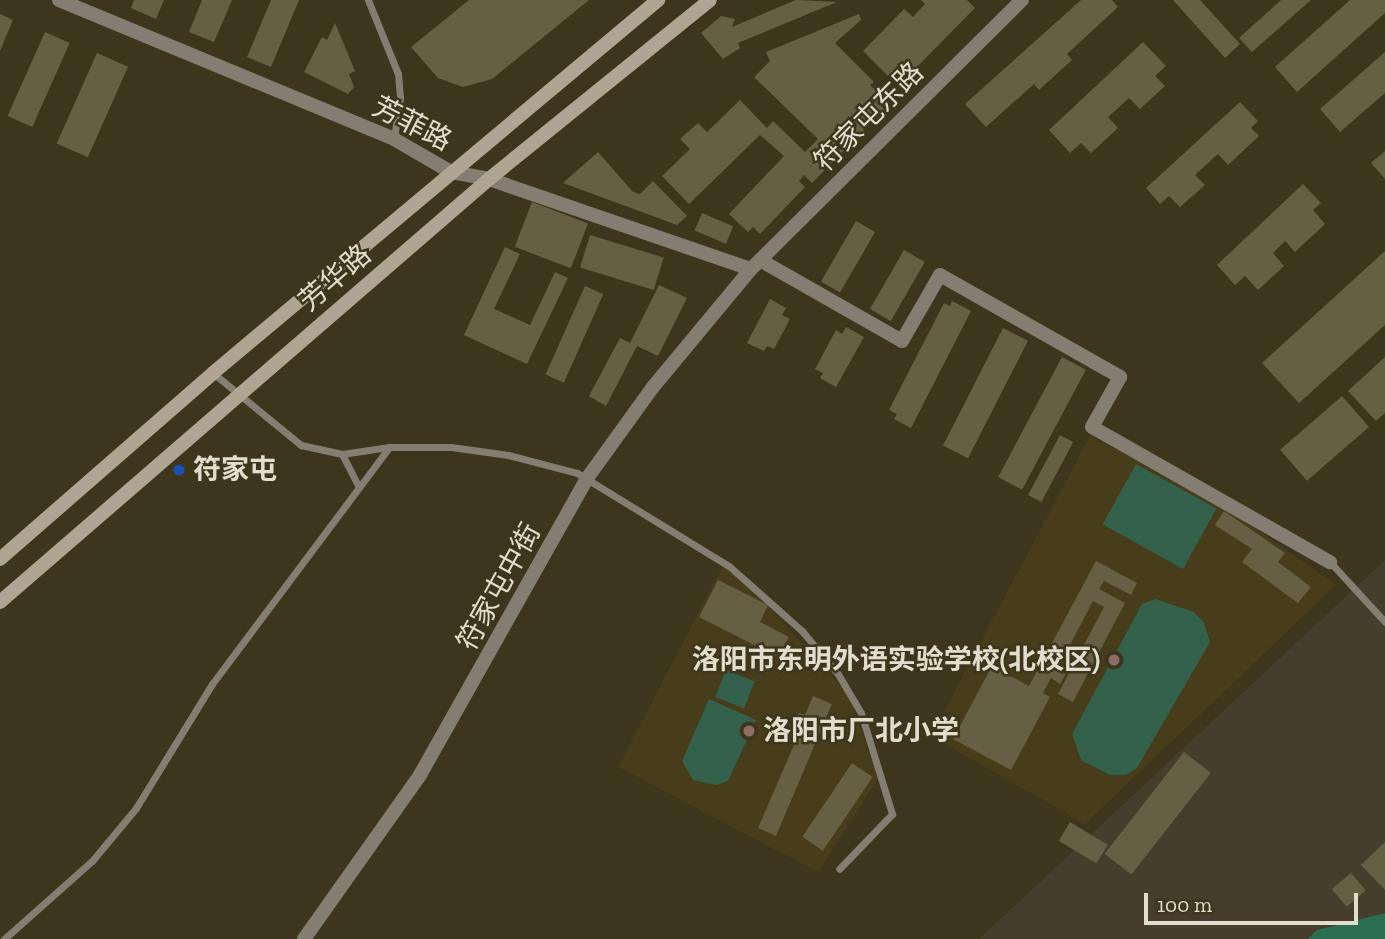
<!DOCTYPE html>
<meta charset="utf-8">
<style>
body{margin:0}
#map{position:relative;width:1385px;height:939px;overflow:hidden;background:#3e361c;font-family:"Zilla Slab","Noto Sans SC",serif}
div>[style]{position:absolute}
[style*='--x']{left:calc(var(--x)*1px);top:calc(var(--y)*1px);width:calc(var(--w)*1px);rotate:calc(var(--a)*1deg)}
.built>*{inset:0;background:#473d1b}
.industrial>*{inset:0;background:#463d2c}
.green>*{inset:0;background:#33614c;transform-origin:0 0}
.forest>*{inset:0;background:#2b6e51}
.building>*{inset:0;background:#675f43;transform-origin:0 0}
.service>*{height:7px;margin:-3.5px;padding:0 3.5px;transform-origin:3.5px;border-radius:3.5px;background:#847d72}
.minor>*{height:14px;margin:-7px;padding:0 7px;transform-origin:7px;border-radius:7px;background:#847d72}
.secondary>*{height:14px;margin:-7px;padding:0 7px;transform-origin:7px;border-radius:7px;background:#b0a592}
.dots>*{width:19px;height:19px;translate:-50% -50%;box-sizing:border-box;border:4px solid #3e361c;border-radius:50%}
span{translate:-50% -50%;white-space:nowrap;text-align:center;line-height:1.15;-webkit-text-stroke:5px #3e361c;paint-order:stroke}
.street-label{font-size:28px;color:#e2dece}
.poi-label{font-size:28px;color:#e2dece;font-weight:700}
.left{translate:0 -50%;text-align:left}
.right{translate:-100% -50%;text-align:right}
.scale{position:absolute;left:1144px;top:893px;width:214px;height:32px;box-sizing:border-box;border:4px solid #e2dece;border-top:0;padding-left:9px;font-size:21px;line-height:24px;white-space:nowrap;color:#e2dece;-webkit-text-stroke:5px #3e361c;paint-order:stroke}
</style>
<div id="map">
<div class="built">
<i style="clip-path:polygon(1090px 436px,1222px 505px,1336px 585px,1085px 824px,931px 736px)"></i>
<i style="clip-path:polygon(726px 560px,849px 695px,878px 779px,818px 872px,618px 767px)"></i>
</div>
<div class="industrial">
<i style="clip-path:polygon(1385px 560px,1385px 939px,979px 939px)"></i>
</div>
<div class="green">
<i style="left:1136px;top:464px;width:92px;height:69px;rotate:29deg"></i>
<i style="clip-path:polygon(1155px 599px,1194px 612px,1204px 623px,1210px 642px,1137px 768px,1126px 775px,1110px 775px,1081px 760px,1072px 734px,1142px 604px)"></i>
<i style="left:726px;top:670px;width:31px;height:29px;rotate:22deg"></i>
<i style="clip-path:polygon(709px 699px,756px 720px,728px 781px,717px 785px,693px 780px,682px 761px)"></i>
</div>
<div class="forest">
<i style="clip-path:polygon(1385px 913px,1385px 939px,1308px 939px,1317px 930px)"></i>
</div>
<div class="building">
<i style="clip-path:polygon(134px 0,164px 0,156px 19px,131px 8px)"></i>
<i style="clip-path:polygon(202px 0,232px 0,214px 42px,189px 32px)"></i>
<i style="clip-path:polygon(271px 0,299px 0,271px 67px,247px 57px)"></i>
<i style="clip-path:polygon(469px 0,589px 0,492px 79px,463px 87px,438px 78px,411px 47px)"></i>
<i style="clip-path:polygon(796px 0,837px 2px,738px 43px,740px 48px,723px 59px,701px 33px,721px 16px,735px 19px,732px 27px)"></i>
<i style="clip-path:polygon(921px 0,967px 0,975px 8px,898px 86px,863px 51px,904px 9px,913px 17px,925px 4px)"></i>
<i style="clip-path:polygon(1081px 0,1112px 0,1118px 7px,1067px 54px,1072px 60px,1039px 90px,1034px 84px,986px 127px,965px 104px)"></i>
<i style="clip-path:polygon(1173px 0,1200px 0,1240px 44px,1225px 58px)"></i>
<i style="clip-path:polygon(1281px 0,1311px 0,1252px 52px,1239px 38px)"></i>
<i style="clip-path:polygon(1350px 0,1385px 0,1385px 13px,1297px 92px,1275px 67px)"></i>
<i style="clip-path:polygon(0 14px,13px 20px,0 51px)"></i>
<i style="clip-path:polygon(859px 14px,861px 20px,835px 43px,874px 82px,870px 85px,884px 98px,885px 109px,812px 183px,804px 175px,799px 181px,805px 187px,760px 234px,753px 227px,748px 232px,729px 214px,784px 156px,760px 135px,689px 204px,662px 176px,690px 149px,680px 139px,698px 123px,707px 132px,740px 100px,767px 128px,773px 121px,805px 152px,818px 139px,754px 77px,770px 61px,766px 52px)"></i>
<i style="clip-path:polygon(335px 23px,355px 71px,349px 74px,354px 87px,348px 94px,304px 72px,322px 37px,327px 40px)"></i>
<i style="left:45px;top:32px;width:27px;height:92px;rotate:24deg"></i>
<i style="clip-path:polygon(1143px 42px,1166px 66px,1155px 76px,1165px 86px,1140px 109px,1129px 98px,1108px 117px,1118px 128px,1091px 153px,1081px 143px,1070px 153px,1049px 130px)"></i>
<i style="clip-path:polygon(1385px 52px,1385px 93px,1340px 132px,1320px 109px)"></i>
<i style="left:97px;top:53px;width:34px;height:99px;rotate:24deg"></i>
<i style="clip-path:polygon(1240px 102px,1258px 121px,1251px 128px,1259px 136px,1228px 165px,1218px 154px,1195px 175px,1205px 185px,1180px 207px,1169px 196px,1160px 204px,1146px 188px)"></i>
<i style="clip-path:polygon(1385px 151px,1385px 179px,1371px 163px)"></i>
<i style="clip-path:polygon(598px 152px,633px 192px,640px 194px,653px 181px,687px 216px,677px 225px,563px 183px)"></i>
<i style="clip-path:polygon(1303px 184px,1321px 203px,1313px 210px,1325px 224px,1295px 252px,1285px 241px,1273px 253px,1284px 266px,1258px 290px,1245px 276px,1235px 285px,1217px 265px)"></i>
<i style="left:532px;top:202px;width:60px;height:48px;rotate:21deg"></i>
<i style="left:702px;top:213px;width:34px;height:19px;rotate:23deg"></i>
<i style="left:856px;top:221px;width:22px;height:70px;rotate:30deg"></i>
<i style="left:590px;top:235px;width:77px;height:34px;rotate:17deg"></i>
<i style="clip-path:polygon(505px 247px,520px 254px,494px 309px,530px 325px,555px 272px,568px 278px,527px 364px,464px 335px)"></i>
<i style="left:904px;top:250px;width:24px;height:68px;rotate:30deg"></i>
<i style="clip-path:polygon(1385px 251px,1385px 325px,1299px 403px,1262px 363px)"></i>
<i style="clip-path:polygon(659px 285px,687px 298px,658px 356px,637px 346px,606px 406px,589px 396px,620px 338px,630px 343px)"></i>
<i style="left:585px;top:286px;width:20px;height:97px;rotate:24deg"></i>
<i style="clip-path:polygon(770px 299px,786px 308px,782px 315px,790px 319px,774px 349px,767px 346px,764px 351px,747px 343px)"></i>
<i style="clip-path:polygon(952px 301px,971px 311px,911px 428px,894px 419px,897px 414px,889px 410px,944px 303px,950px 306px)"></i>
<i style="clip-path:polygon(846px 327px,864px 337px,836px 387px,820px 378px,823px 373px,815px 369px,836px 330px,842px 334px)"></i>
<i style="left:1003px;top:328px;width:28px;height:132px;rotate:27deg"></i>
<i style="left:1062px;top:357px;width:27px;height:136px;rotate:28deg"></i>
<i style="clip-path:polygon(1385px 357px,1385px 413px,1376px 421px,1348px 391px)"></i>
<i style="left:1342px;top:396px;width:41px;height:82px;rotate:49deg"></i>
<i style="left:1060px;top:435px;width:15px;height:68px;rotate:28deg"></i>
<i style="clip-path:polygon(1224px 511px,1285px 553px,1278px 562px,1311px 587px,1298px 603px,1242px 562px,1252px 549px,1215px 525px)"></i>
<i style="clip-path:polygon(1096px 561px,1137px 583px,1131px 595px,1104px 581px,1099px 589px,1125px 603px,1073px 702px,1058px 694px,1104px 607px,1093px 601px,1060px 664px,1069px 668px,1060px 684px,1051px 678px,1043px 693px,1050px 697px,1011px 770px,953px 739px,992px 666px,1029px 686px)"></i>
<i style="clip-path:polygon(718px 580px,768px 605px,760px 622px,789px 637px,778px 657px,699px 617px)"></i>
<i style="clip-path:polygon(813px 696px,832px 704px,776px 836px,758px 828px,797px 738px,789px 735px,799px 713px,805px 715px)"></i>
<i style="left:1184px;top:752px;width:34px;height:129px;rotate:38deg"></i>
<i style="left:852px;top:763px;width:25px;height:89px;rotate:34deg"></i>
<i style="left:1070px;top:822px;width:44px;height:22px;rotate:31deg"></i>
<i style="clip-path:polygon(1385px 842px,1385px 890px,1361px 865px)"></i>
<i style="left:1351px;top:873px;width:23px;height:25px;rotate:50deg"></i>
</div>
<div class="service">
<i style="--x:368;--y:0;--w:80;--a:67.9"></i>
<i style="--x:398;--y:74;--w:24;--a:85"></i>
<i style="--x:400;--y:98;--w:40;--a:98.5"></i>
<i style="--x:213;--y:373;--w:114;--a:39.3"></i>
<i style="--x:301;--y:445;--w:42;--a:12.4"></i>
<i style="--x:342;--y:454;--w:48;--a:-8.5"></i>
<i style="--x:389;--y:447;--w:62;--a:0"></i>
<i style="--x:451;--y:447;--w:58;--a:8"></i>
<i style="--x:508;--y:455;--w:71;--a:14.6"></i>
<i style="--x:577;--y:473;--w:178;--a:31.5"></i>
<i style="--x:729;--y:566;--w:98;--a:41.7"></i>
<i style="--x:802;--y:631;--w:56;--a:50.1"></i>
<i style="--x:838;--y:674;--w:45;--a:59.5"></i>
<i style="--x:861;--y:713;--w:106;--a:72.9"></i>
<i style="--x:892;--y:814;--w:76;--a:133.9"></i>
<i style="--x:342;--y:454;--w:37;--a:63"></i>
<i style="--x:1330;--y:562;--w:81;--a:47.5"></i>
<i style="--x:4;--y:939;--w:118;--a:-41.6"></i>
<i style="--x:92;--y:861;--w:69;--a:-50.3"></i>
<i style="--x:136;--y:808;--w:145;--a:-58.5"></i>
<i style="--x:212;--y:684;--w:296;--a:-53.2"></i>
</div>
<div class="minor">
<i style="--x:59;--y:0;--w:363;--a:22.5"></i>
<i style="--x:394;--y:139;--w:66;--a:30.1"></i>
<i style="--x:451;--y:172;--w:39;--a:10"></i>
<i style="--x:489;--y:179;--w:277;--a:19"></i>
<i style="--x:760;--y:260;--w:163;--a:29.7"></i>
<i style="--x:902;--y:341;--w:76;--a:-60.1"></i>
<i style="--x:940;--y:275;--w:207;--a:29.5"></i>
<i style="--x:1120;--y:377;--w:57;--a:119.2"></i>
<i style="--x:1092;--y:427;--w:274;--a:29.6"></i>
<i style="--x:304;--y:939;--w:201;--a:-54.7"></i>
<i style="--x:420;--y:775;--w:342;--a:-60.6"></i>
<i style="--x:588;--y:477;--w:111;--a:-54.2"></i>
<i style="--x:653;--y:387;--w:153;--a:-50.3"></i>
<i style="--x:751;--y:269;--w:382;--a:-44.8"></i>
</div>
<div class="secondary">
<i style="--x:0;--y:559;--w:283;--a:-41.1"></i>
<i style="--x:213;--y:373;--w:581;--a:-39.97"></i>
<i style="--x:0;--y:602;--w:647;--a:-40.86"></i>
<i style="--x:489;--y:179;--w:284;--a:-39"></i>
</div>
<div class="dots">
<i style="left:179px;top:470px;background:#1a4fb4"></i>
<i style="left:1114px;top:660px;background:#8d6e63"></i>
<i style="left:749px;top:731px;background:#8d6e63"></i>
</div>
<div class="street-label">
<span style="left:869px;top:117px;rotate:-45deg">符家屯东路</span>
<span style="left:412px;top:124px;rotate:27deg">芳菲路</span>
<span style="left:335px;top:278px;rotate:-41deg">芳华路</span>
<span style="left:499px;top:587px;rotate:-61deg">符家屯中街</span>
</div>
<div class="poi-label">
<span class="left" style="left:193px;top:470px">符家屯</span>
<span class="right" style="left:1100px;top:660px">洛阳市东明外语实验学校(北校区)</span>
<span class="left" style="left:763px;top:731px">洛阳市厂北小学</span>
</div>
<div class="scale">100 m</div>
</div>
